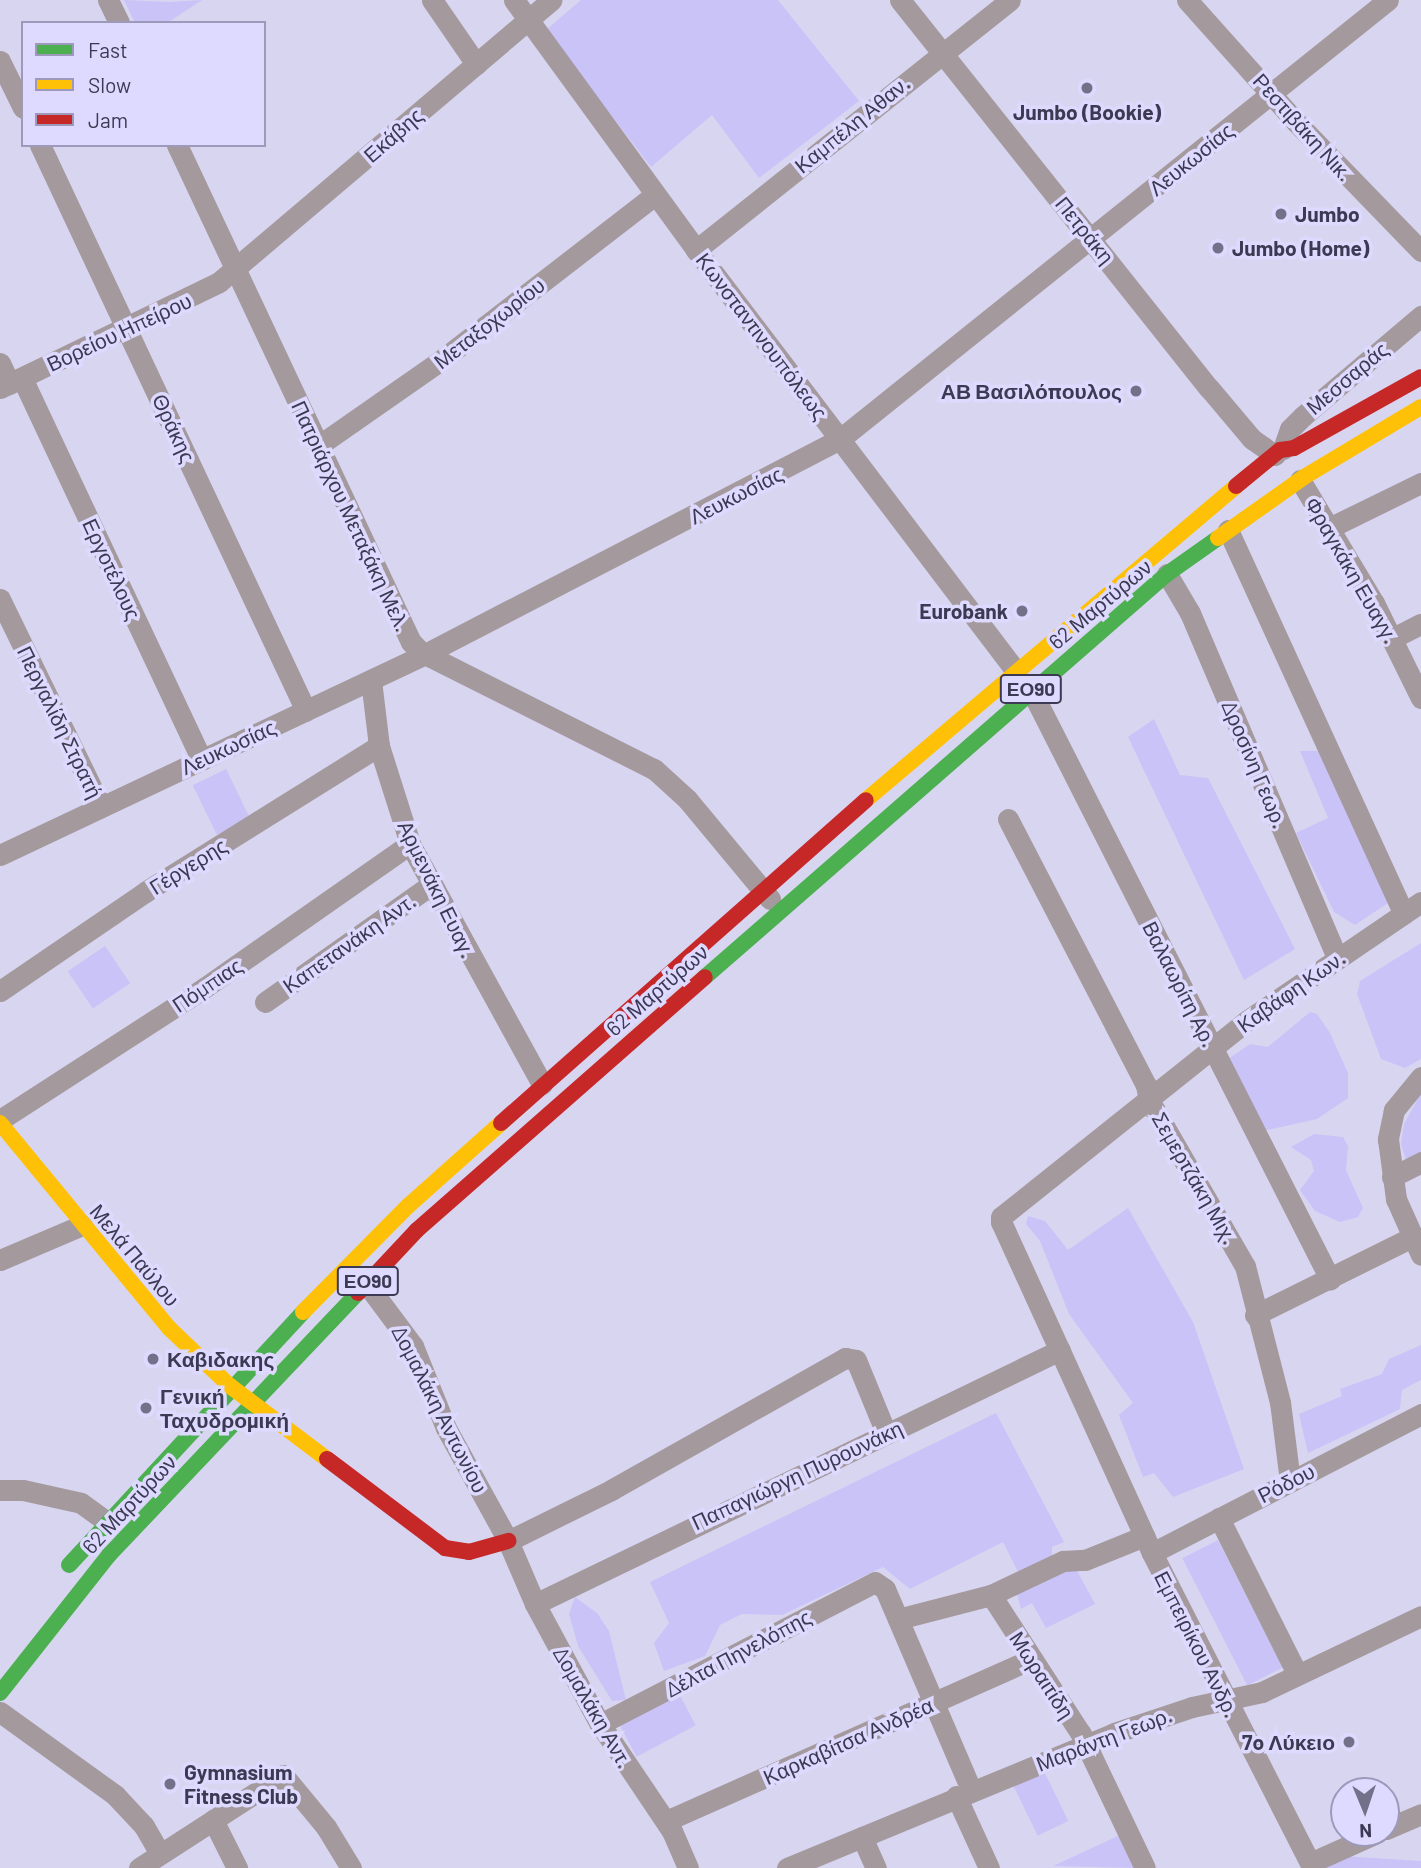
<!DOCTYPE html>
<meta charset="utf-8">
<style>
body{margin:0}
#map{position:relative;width:1421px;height:1868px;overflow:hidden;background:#d8d5f1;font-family:Barlow,sans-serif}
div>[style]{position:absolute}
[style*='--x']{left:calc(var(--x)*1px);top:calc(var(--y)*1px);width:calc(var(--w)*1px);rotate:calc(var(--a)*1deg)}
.green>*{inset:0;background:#c9c3f8;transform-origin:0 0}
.street>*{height:21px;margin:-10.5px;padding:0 10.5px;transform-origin:10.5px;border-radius:10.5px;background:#a49a9e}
.fast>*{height:16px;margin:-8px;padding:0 8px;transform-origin:8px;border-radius:8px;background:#4caf50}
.slow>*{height:16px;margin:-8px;padding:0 8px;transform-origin:8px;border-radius:8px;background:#ffc107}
.jam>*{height:16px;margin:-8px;padding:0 8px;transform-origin:8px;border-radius:8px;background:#c62828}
.dots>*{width:19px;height:19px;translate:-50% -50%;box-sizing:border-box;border:4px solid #ddd9ff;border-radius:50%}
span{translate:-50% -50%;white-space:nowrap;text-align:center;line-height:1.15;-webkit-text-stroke:7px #ddd9ff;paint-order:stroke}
.shield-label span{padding:2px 5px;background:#ddd9ff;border:2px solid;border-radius:5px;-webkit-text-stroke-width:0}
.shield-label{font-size:19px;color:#3c3952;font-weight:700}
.poi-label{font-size:21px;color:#3c3952;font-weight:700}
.left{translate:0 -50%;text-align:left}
.right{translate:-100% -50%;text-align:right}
.street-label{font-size:21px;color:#3c3952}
.legend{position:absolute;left:21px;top:21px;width:245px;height:126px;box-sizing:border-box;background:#ddd9ff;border:2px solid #9d99ba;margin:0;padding:9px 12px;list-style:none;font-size:21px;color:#3c3952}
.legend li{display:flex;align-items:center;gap:14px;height:35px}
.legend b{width:35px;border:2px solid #9d99ba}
.north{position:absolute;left:1330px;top:1777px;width:70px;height:70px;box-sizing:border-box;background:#ddd9ff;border:2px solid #9d99ba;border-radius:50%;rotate:178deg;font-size:19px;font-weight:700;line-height:28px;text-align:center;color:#3c3952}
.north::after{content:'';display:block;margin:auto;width:24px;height:32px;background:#73708a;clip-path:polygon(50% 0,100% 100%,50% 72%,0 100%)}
</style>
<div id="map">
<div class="green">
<i style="clip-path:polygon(124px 0,169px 2px,202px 0,167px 23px,135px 23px)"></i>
<i style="clip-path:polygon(581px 0,778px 0,859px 101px,759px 178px,712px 115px,651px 167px,546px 30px)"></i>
<i style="clip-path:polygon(1154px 719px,1180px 775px,1208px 778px,1295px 949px,1244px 980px,1128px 737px)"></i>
<i style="clip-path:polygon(1300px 751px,1318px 751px,1391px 901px,1355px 925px,1334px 912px,1296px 833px,1328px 818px)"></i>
<i style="left:226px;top:769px;width:55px;height:37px;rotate:64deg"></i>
<i style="clip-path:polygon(1421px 943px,1421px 1059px,1405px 1068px,1381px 1059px,1357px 994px,1360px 981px)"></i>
<i style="left:105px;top:946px;width:45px;height:45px;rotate:56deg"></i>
<i style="clip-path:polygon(1310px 1012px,1317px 1014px,1330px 1033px,1348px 1073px,1348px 1098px,1317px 1119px,1259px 1132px,1225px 1061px,1250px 1044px,1268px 1047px)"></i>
<i style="clip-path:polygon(1421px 1093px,1421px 1156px,1407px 1163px,1401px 1144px,1404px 1124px)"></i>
<i style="clip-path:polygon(1314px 1134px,1343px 1137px,1348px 1146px,1346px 1170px,1363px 1208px,1358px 1217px,1340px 1222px,1315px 1211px,1300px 1190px,1314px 1171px,1311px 1160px,1291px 1147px)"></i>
<i style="clip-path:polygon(1128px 1208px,1193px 1322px,1244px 1469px,1173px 1497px,1154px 1473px,1143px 1477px,1119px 1415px,1133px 1403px,1069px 1314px,1040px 1241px,1026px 1224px,1028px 1216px,1045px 1221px,1068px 1250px)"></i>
<i style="clip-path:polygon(1421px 1345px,1421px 1380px,1402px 1390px,1400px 1409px,1308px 1453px,1299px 1414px,1342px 1396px,1340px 1389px,1382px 1374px,1389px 1359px)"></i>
<i style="clip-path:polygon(996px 1413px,1064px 1542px,1052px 1547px,1052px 1558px,1021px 1578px,1003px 1542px,910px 1589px,883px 1567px,782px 1615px,742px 1614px,720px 1625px,705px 1656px,664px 1671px,654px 1643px,669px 1623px,650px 1582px)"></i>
<i style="left:1218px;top:1540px;width:143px;height:40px;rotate:63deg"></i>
<i style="clip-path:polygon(1075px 1567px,1095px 1604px,1046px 1628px,1032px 1603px,1021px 1609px,1017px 1594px,1021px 1587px)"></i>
<i style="clip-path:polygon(575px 1597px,597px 1613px,609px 1631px,626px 1700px,612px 1701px,578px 1646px,569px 1614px)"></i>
<i style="left:677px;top:1690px;width:40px;height:67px;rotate:62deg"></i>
<i style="left:1042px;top:1767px;width:60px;height:34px;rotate:64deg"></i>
<i style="clip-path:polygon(1120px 1835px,1136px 1868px,1053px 1866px)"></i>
<i style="clip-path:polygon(1342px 1856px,1421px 1861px,1421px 1868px,1318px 1868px)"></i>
</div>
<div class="street">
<i style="--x:108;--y:0;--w:25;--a:64"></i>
<i style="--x:432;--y:0;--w:78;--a:55.5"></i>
<i style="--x:514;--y:0;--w:309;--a:53.9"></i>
<i style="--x:696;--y:250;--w:527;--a:52.78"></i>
<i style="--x:900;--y:0;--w:496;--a:51.5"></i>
<i style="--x:1209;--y:388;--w:67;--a:49.9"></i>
<i style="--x:1252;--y:439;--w:28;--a:35"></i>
<i style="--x:1187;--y:0;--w:164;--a:48.2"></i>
<i style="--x:1296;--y:122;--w:180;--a:45.9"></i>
<i style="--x:0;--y:61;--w:52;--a:63.9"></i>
<i style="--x:40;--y:145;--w:625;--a:64.83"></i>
<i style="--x:177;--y:145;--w:549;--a:64.79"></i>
<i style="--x:411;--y:642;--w:14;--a:45"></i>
<i style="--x:421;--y:652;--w:261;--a:26.7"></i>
<i style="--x:654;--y:769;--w:45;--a:42.3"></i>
<i style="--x:687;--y:799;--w:130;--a:50.3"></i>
<i style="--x:696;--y:250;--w:401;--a:-38.5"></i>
<i style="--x:0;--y:363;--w:23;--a:65"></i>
<i style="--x:22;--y:378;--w:422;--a:64.8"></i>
<i style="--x:0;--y:388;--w:243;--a:-25.8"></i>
<i style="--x:219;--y:282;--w:436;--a:-40.3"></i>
<i style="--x:318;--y:446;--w:149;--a:-34.9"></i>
<i style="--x:440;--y:361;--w:272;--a:-37.7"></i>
<i style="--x:1283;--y:449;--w:21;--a:-71"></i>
<i style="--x:1290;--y:429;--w:18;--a:-45"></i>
<i style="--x:1303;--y:416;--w:155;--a:-40.3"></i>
<i style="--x:1300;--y:480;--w:144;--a:59"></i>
<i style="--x:1374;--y:603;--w:106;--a:63.7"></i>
<i style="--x:1329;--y:528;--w:102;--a:-26.1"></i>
<i style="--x:1228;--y:530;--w:422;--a:65.4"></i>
<i style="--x:1167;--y:574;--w:45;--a:59.5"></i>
<i style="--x:1190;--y:613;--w:375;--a:66.9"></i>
<i style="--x:0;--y:599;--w:231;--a:64.1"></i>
<i style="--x:1393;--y:638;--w:31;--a:-27"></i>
<i style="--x:371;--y:680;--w:66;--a:83.1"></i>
<i style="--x:379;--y:746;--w:103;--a:72.4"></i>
<i style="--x:410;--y:844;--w:274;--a:61.2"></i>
<i style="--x:1031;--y:690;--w:661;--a:63.09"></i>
<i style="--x:1008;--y:819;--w:300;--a:62.6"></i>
<i style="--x:1146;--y:1085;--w:15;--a:79"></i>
<i style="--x:1149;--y:1100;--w:192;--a:60"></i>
<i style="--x:1245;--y:1266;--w:140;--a:75.6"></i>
<i style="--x:1280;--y:1402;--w:80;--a:82.8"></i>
<i style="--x:0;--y:855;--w:470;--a:-25.3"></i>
<i style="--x:425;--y:654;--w:467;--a:-27.4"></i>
<i style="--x:840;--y:439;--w:702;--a:-38.7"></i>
<i style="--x:0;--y:991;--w:176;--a:-34.3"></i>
<i style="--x:145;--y:892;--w:276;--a:-32"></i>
<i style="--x:265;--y:1002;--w:204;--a:-35.2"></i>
<i style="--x:1421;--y:1077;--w:43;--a:129.3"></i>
<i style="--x:1394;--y:1110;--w:30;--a:102"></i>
<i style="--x:1388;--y:1139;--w:61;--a:82.4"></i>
<i style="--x:1396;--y:1199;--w:61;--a:65.9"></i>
<i style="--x:0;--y:1120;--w:243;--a:-32.9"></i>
<i style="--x:204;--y:988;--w:251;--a:-35"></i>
<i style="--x:1392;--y:1177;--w:33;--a:-27"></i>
<i style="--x:0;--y:1260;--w:89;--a:-23.1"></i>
<i style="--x:366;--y:1283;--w:79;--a:53.3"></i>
<i style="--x:413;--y:1346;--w:88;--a:68.1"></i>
<i style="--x:446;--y:1428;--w:129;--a:61.2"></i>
<i style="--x:508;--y:1541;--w:69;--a:66.8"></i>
<i style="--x:535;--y:1604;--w:136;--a:61.6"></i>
<i style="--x:600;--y:1724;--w:129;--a:56.1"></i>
<i style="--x:672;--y:1831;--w:40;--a:66.6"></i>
<i style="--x:1255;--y:1315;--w:173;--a:-26.4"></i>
<i style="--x:0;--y:1490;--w:23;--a:0"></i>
<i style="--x:23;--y:1490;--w:59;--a:12.6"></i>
<i style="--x:81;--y:1503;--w:31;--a:36"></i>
<i style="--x:1219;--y:1518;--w:172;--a:63.4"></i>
<i style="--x:508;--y:1541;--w:115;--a:-26.3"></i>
<i style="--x:611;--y:1490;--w:269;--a:-29.4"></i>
<i style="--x:845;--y:1358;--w:11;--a:10"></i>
<i style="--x:856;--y:1360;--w:79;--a:67.7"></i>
<i style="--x:1152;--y:1553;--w:303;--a:-27.3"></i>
<i style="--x:991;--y:1595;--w:166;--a:57.1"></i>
<i style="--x:1081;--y:1734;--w:148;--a:64.5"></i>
<i style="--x:535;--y:1604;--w:583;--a:-25.82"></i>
<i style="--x:898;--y:1619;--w:96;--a:-14.5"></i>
<i style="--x:991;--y:1595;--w:80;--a:-25.3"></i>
<i style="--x:1063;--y:1561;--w:22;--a:-3"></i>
<i style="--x:1085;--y:1560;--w:64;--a:-22.1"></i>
<i style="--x:0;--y:1712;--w:142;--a:35.8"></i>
<i style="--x:115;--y:1795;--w:42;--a:46.9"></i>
<i style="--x:144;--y:1826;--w:32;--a:60"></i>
<i style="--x:600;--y:1724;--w:309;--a:-27.3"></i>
<i style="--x:875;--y:1582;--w:12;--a:35"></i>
<i style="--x:885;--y:1589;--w:219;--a:66.8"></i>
<i style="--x:956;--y:1796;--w:79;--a:65.4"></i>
<i style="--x:213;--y:1820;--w:54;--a:63.4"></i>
<i style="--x:666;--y:1821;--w:398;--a:-23.9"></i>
<i style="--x:1386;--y:1829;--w:38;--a:-23"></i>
<i style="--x:1377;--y:1833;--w:73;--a:155.9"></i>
<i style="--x:1310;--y:1863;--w:348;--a:-117"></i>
<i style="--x:1152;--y:1553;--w:364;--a:-114.5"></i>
<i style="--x:1001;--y:1222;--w:5;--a:-90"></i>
<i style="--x:1001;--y:1217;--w:312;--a:-38.6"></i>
<i style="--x:1245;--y:1022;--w:213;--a:-34.3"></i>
<i style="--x:862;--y:1837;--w:34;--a:66"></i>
<i style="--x:139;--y:1868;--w:171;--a:-32.9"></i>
<i style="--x:283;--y:1775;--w:67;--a:50.4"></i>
<i style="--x:326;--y:1827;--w:48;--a:58.6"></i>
<i style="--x:787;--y:1868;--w:354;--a:-22.4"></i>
<i style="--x:1114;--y:1733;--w:82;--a:-18.4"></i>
<i style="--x:1192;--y:1707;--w:72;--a:-12.1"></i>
<i style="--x:1262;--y:1692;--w:176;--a:-25.5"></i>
</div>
<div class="fast">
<i style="--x:705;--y:977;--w:613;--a:-41.1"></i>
<i style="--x:1167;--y:574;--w:62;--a:-35.2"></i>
<i style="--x:69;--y:1565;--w:345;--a:-47.2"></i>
<i style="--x:0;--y:1693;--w:176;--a:-51.7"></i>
<i style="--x:109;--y:1555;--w:361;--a:-46.5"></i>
</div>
<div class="slow">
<i style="--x:1218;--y:538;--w:105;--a:-35.3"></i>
<i style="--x:1304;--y:477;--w:136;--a:-30.9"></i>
<i style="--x:866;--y:800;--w:485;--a:-40.3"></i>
<i style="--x:0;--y:1123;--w:266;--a:50.5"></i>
<i style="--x:169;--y:1328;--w:84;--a:43.6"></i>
<i style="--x:230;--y:1386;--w:121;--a:37"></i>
<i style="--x:303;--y:1312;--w:149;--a:-45.3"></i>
<i style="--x:408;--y:1206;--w:125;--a:-41.7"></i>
</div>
<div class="jam">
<i style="--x:1236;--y:486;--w:57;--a:-39.3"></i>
<i style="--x:1280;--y:450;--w:14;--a:-8"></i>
<i style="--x:1294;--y:448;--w:145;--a:-29.2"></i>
<i style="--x:501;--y:1123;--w:487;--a:-41.5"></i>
<i style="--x:358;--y:1293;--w:86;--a:-46.9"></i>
<i style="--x:417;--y:1230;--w:383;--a:-41.3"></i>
<i style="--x:327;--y:1459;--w:148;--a:37"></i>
<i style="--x:445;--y:1548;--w:24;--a:9"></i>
<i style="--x:469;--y:1552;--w:41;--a:-15.8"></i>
</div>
<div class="dots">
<i style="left:1087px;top:88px;background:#73708a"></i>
<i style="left:1281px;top:214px;background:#73708a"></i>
<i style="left:1218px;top:248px;background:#73708a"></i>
<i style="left:1136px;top:391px;background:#73708a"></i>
<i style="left:1022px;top:611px;background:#73708a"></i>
<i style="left:153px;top:1359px;background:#73708a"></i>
<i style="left:146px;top:1408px;background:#73708a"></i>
<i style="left:1349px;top:1742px;background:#73708a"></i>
<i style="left:170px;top:1784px;background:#73708a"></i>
</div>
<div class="shield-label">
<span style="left:1031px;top:689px">ΕΟ90</span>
<span style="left:368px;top:1281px">ΕΟ90</span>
</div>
<div class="poi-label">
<span style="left:1087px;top:112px">Jumbo (Bookie)</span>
<span class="left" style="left:1295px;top:214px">Jumbo</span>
<span class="left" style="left:1232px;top:248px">Jumbo (Home)</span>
<span class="right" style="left:1122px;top:391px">ΑΒ Βασιλόπουλος</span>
<span class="right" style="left:1008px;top:611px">Eurobank</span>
<span class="left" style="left:167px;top:1359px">Καβιδακης</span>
<span class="left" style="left:160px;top:1408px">Γενική<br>Ταχυδρομική</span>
<span class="right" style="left:1335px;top:1742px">7o Λύκειο</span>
<span class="left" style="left:184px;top:1784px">Gymnasium<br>Fitness Club</span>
</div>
<div class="street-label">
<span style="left:852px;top:124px;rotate:-39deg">Καμπέλη Αθαν.</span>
<span style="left:1303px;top:127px;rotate:48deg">Ρεστιβάκη Νικ.</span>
<span style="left:393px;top:135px;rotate:-41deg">Εκάβης</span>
<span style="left:1191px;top:159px;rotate:-39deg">Λευκωσίας</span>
<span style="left:1085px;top:230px;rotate:51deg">Πετράκη</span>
<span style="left:489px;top:323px;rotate:-38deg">Μεταξοχωρίου</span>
<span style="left:119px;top:332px;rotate:-25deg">Βορείου Ηπείρου</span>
<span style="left:762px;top:336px;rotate:53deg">Κωνσταντινουπόλεως</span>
<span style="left:1347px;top:378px;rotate:-40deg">Μεσσαράς</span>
<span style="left:174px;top:428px;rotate:65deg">Θράκης</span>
<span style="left:736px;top:495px;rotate:-27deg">Λευκωσίας</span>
<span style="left:351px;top:516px;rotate:65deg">Πατριάρχου Μεταξάκη Μελ.</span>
<span style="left:112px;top:569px;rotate:65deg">Εργοτέλους</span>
<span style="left:1352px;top:570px;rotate:60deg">Φραγκάκη Ευαγγ.</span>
<span style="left:1100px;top:604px;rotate:-40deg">62 Μαρτύρων</span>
<span style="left:60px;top:722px;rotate:64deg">Περγαλίδη Στρατή</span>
<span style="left:228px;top:747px;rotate:-25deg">Λευκωσίας</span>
<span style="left:1255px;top:764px;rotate:67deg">Δροσίνη Γεωρ.</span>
<span style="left:188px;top:866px;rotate:-32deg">Γέργερης</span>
<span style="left:437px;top:889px;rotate:64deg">Αρμενάκη Ευαγ.</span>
<span style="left:349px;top:943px;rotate:-35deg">Καπετανάκη Αντ.</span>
<span style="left:1180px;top:984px;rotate:63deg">Βαλαωρίτη Αρ.</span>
<span style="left:207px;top:985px;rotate:-34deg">Πόμπιας</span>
<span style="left:657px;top:990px;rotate:-41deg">62 Μαρτύρων</span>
<span style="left:1291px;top:991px;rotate:-35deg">Καβάφη Κων.</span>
<span style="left:1195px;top:1178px;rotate:60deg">Σεμερτζάκη Μιχ.</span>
<span style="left:135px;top:1255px;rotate:50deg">Μελά Παύλου</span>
<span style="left:440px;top:1409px;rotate:63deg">Δομαλάκη Αντωνίου</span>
<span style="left:797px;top:1475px;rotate:-25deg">Παπαγιώργη Πυρουνάκη</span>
<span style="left:1286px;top:1483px;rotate:-27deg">Ρόδου</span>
<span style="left:129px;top:1504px;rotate:-47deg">62 Μαρτύρων</span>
<span style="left:1197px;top:1644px;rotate:63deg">Εμπειρίκου Ανδρ.</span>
<span style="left:738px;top:1653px;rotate:-28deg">Δέλτα Πηνελόπης</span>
<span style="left:1042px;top:1675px;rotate:57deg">Μωραιτίδη</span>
<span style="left:593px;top:1707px;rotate:60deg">Δομαλάκη Αντ.</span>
<span style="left:1104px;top:1739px;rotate:-21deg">Μαράντη Γεωρ.</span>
<span style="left:848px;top:1741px;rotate:-24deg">Καρκαβίτσα Ανδρέα</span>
</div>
<ul class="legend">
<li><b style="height:9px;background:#4caf50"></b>Fast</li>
<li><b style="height:9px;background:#ffc107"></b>Slow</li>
<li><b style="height:9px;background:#c62828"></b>Jam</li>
</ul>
<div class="north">N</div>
</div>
